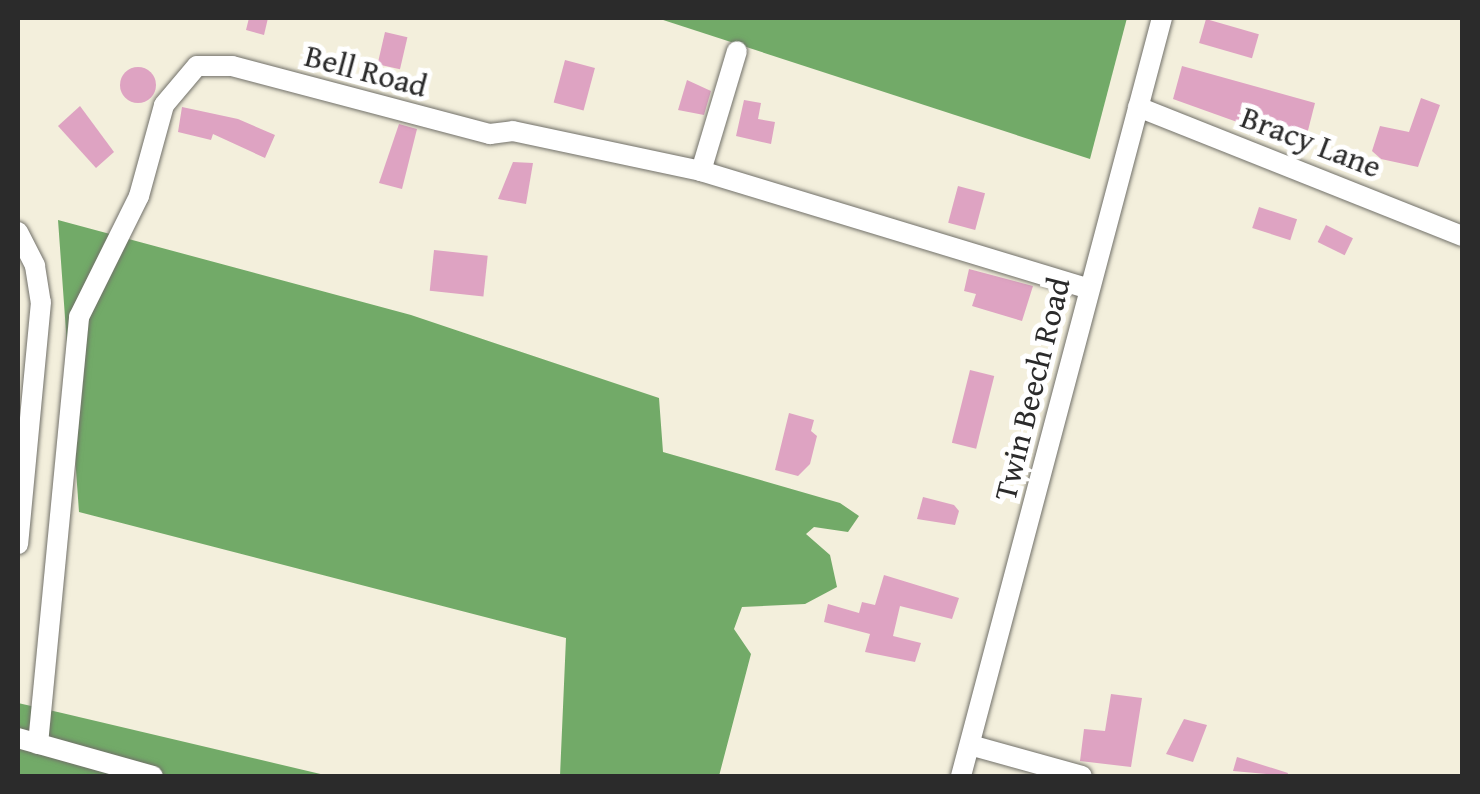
<!DOCTYPE html>
<style>
body{margin:0}
#map{position:relative;width:1480px;height:794px;overflow:hidden;background:#f3efdc;font-family:"Gentium Book Plus",serif}
div>[style]{position:absolute}
[style*='--x']{left:calc(var(--x)*1px);top:calc(var(--y)*1px);width:calc(var(--w)*1px);rotate:calc(var(--a)*1deg)}
.forest>*{inset:0;background:#72aa68}
.building>*{inset:0;background:#dea3c2;transform-origin:0 0}
.round{border-radius:50%}
.roads{filter:drop-shadow(0 0 2px #717069) drop-shadow(0 0 2px #717069)}
.minor>*{height:20px;margin:-10px;padding:0 10px;transform-origin:10px;border-radius:10px;background:#fff}
span{translate:-50% -50%;white-space:nowrap;text-align:center;line-height:1.15;-webkit-text-stroke:10px #fff;paint-order:stroke}
.street-label{font-size:32px;color:#2b2b2b}
.frame{position:absolute;inset:0;border:20px solid #2b2b2b;pointer-events:none}
</style>
<div id="map">
<div class="forest">
<i style="clip-path:polygon(657px 18px,1127px 18px,1090px 159px)"></i>
<i style="clip-path:polygon(58px 220px,411px 315px,659px 398px,663px 452px,840px 503px,859px 516px,848px 532px,814px 527px,806px 534px,830px 555px,837px 587px,805px 604px,742px 607px,734px 629px,751px 654px,719px 776px,560px 776px,566px 638px,79px 512px)"></i>
<i style="clip-path:polygon(18px 703px,62px 713px,329px 776px,18px 776px)"></i>
</div>
<div class="building">
<i style="clip-path:polygon(249px 18px,268px 18px,264px 35px,246px 30px)"></i>
<i style="left:1206px;top:19px;width:55px;height:25px;rotate:16deg"></i>
<i style="left:385px;top:32px;width:23px;height:33px;rotate:13deg"></i>
<i style="left:565px;top:60px;width:31px;height:44px;rotate:15deg"></i>
<i style="clip-path:polygon(1182px 66px,1315px 103px,1304px 146px,1173px 99px)"></i>
<i class="round" style="left:120px;top:67px;width:36px;height:36px"></i>
<i style="clip-path:polygon(687px 80px,711px 91px,704px 115px,678px 110px)"></i>
<i style="clip-path:polygon(1421px 98px,1440px 105px,1418px 167px,1381px 159px,1372px 151px,1380px 126px,1409px 132px)"></i>
<i style="clip-path:polygon(744px 100px,761px 103px,758px 119px,775px 122px,771px 144px,736px 136px)"></i>
<i style="clip-path:polygon(80px 106px,114px 152px,96px 168px,58px 126px)"></i>
<i style="clip-path:polygon(182px 107px,238px 119px,275px 135px,265px 158px,213px 134px,211px 140px,178px 132px)"></i>
<i style="clip-path:polygon(399px 124px,417px 129px,402px 189px,379px 183px)"></i>
<i style="clip-path:polygon(513px 162px,533px 163px,526px 204px,498px 199px)"></i>
<i style="left:958px;top:186px;width:28px;height:38px;rotate:15deg"></i>
<i style="left:1259px;top:207px;width:40px;height:22px;rotate:18deg"></i>
<i style="left:1326px;top:225px;width:30px;height:19px;rotate:26deg"></i>
<i style="left:434px;top:250px;width:54px;height:41px;rotate:6deg"></i>
<i style="clip-path:polygon(969px 269px,1033px 286px,1022px 321px,972px 306px,976px 294px,964px 291px)"></i>
<i style="left:970px;top:370px;width:25px;height:75px;rotate:14deg"></i>
<i style="clip-path:polygon(789px 413px,814px 420px,811px 431px,817px 436px,810px 464px,798px 476px,775px 470px)"></i>
<i style="clip-path:polygon(923px 497px,954px 505px,959px 511px,955px 525px,917px 519px)"></i>
<i style="clip-path:polygon(884px 575px,959px 598px,952px 619px,900px 606px,893px 636px,921px 643px,915px 662px,865px 652px,870px 634px,824px 622px,828px 604px,859px 613px,862px 602px,875px 605px)"></i>
<i style="clip-path:polygon(1111px 694px,1142px 698px,1131px 767px,1080px 761px,1084px 729px,1105px 731px)"></i>
<i style="clip-path:polygon(1184px 719px,1207px 725px,1193px 762px,1166px 754px)"></i>
<i style="clip-path:polygon(1237px 757px,1288px 773px,1287px 776px,1233px 771px)"></i>
</div>
<div class="roads">
<div class="minor">
<i style="--x:1138;--y:107;--w:349;--a:21.7"></i>
<i style="--x:701;--y:171;--w:125;--a:-73.3"></i>
<i style="--x:18;--y:232;--w:38;--a:63"></i>
<i style="--x:35;--y:266;--w:36;--a:81"></i>
<i style="--x:41;--y:302;--w:243;--a:95.4"></i>
<i style="--x:18;--y:738;--w:140;--a:15.7"></i>
<i style="--x:38;--y:744;--w:429;--a:-84.5"></i>
<i style="--x:79;--y:317;--w:135;--a:-63.6"></i>
<i style="--x:139;--y:196;--w:94;--a:-74.6"></i>
<i style="--x:164;--y:105;--w:51;--a:-49.8"></i>
<i style="--x:197;--y:66;--w:35;--a:0"></i>
<i style="--x:232;--y:66;--w:267;--a:14.8"></i>
<i style="--x:490;--y:134;--w:23;--a:-7"></i>
<i style="--x:513;--y:131;--w:192;--a:12"></i>
<i style="--x:701;--y:171;--w:406;--a:16.9"></i>
<i style="--x:970;--y:745;--w:116;--a:15.5"></i>
<i style="--x:961;--y:776;--w:784;--a:-75.15"></i>
</div>
</div>
<div class="street-label">
<span style="left:366px;top:71px;rotate:15deg">Bell Road</span>
<span style="left:1311px;top:142px;rotate:21deg">Bracy Lane</span>
<span style="left:1032px;top:389px;rotate:-76deg">Twin Beech Road</span>
</div>
<div class="frame"></div>
</div>
